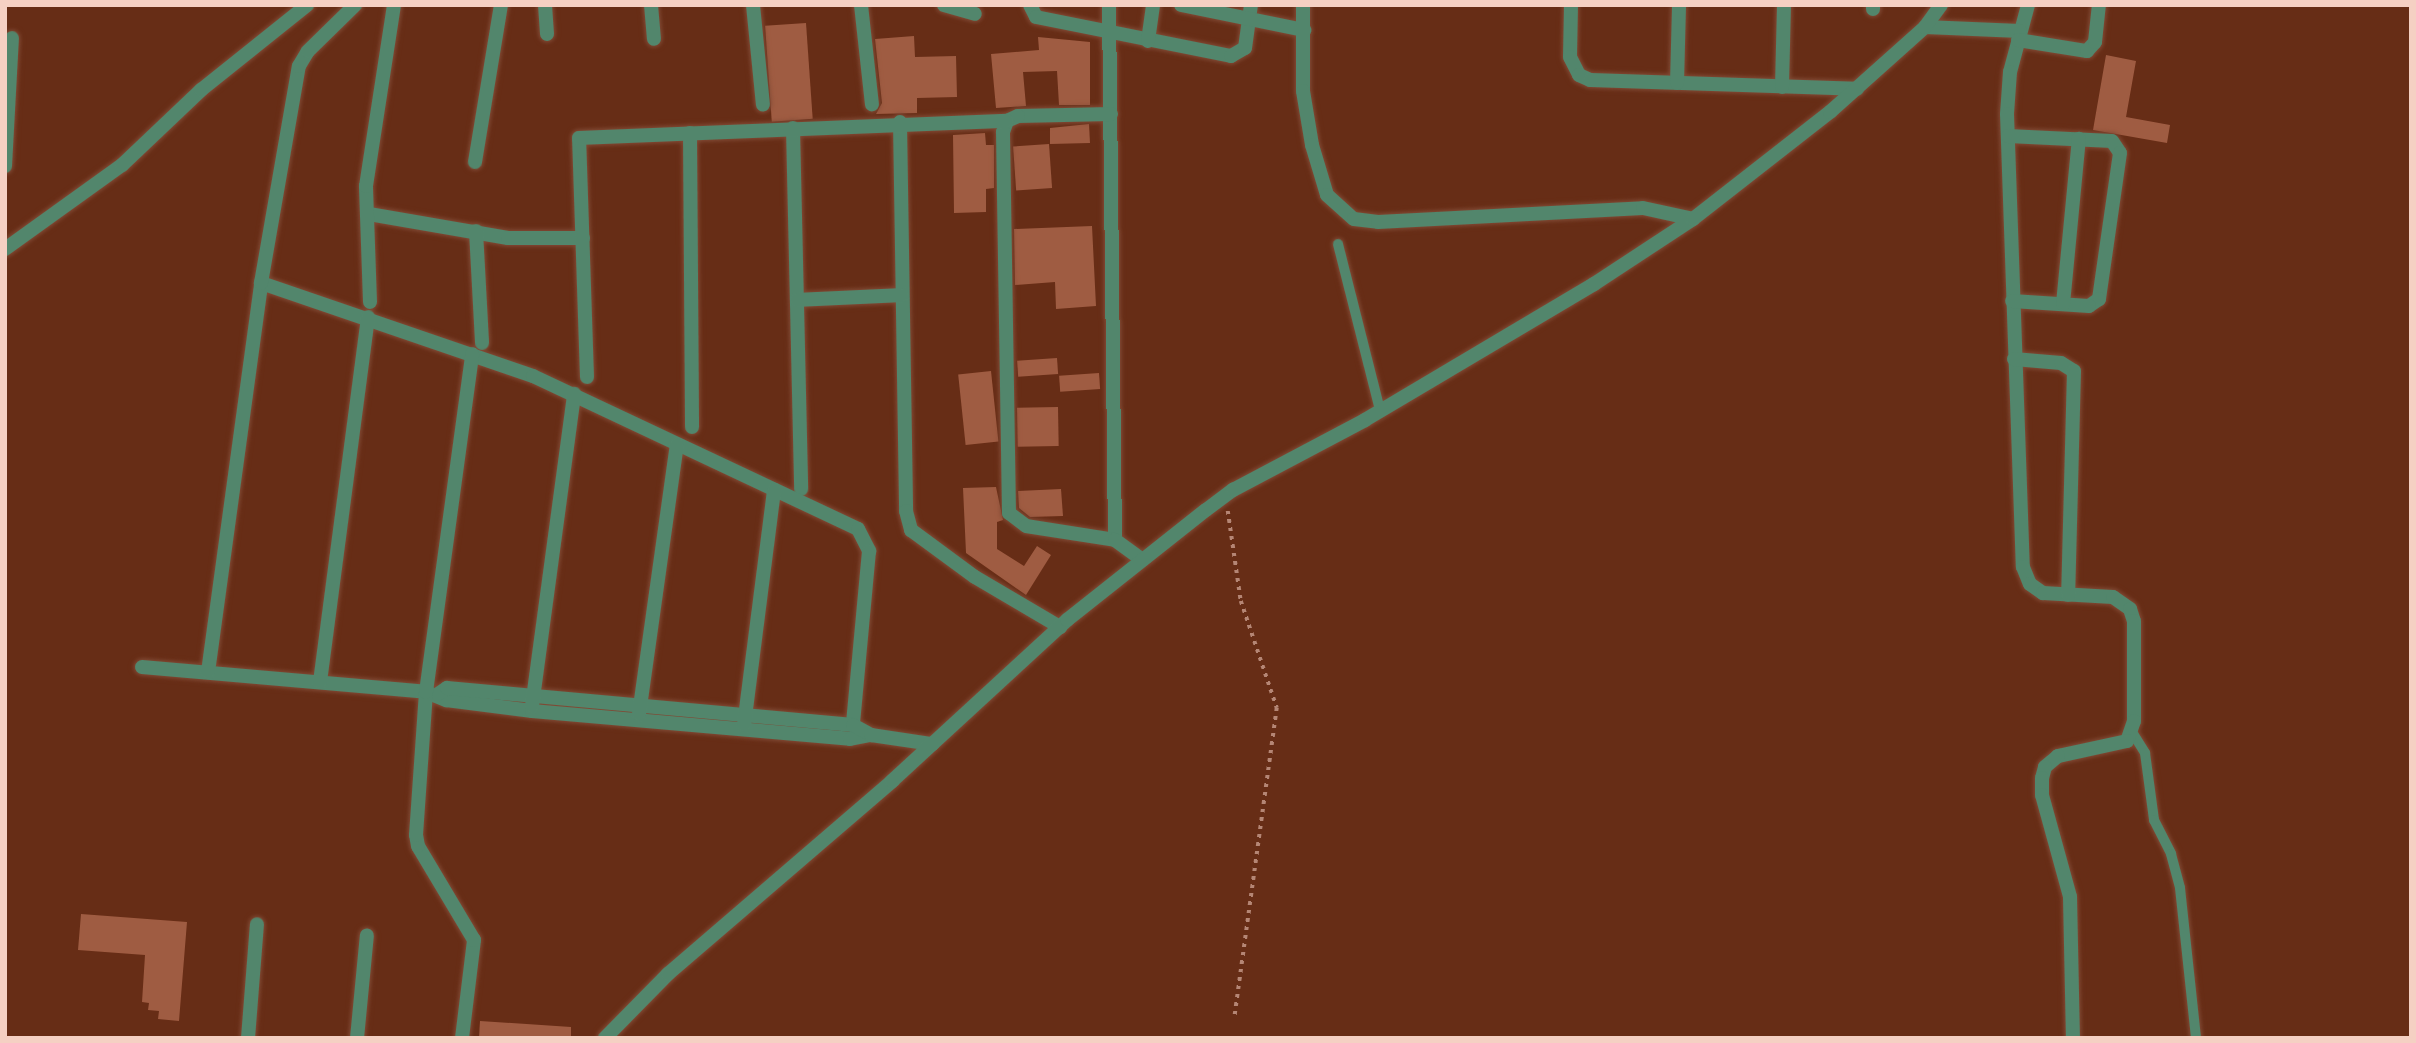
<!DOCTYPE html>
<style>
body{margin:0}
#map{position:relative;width:2416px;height:1043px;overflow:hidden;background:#672d16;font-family:"IBM Plex Serif",serif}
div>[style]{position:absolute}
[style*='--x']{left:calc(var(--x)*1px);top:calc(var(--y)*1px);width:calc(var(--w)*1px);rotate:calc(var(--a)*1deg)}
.building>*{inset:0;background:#9f5c42;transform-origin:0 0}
.path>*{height:3.5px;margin-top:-1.75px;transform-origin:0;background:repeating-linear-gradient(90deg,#b58675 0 3.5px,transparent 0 8.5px)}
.roads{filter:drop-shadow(0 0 2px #814a35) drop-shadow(0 0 2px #814a35)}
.service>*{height:10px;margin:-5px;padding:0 5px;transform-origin:5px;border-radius:5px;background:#52866c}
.minor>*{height:14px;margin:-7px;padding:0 7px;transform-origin:7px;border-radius:7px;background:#52866c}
.tertiary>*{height:14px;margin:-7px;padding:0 7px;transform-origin:7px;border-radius:7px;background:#52866c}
span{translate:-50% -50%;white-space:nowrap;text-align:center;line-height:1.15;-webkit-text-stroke:6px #5b220a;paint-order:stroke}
.frame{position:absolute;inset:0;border:7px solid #f5d0c3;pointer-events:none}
</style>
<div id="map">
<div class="building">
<i style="left:806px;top:23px;width:96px;height:41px;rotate:86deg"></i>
<i style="clip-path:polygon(914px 36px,915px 57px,956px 56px,957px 97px,917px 98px,917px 113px,876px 114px,882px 103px,875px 39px)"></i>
<i style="clip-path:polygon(1038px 37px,1090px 42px,1090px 105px,1059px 105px,1057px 71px,1023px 72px,1026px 106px,996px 108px,991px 54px,1039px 50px)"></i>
<i style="clip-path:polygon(2106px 55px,2136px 61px,2126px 117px,2170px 125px,2167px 143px,2093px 130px)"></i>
<i style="clip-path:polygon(1089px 124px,1090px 143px,1050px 144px,1050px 128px)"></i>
<i style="clip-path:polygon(985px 133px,986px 145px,994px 145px,994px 188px,986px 189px,986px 212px,954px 213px,953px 135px)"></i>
<i style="left:1049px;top:144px;width:44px;height:36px;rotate:86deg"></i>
<i style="clip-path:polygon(1092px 226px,1096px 306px,1056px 309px,1055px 282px,1015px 285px,1014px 229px)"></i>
<i style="left:1057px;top:358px;width:16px;height:40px;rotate:86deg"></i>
<i style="left:991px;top:371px;width:71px;height:33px;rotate:84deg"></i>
<i style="left:1099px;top:373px;width:16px;height:40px;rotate:86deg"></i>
<i style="left:1058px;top:407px;width:39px;height:41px;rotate:89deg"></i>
<i style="clip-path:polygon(996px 487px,1003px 520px,997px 522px,997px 549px,1024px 566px,1037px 546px,1051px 555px,1026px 595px,966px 553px,963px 488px)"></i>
<i style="clip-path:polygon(1061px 489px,1063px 516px,1030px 517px,1019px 508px,1018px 491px)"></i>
<i style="clip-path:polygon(81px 914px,187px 922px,179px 1021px,158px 1019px,159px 1011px,148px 1010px,149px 1003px,142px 1002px,145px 955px,78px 950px)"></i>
<i style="clip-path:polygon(480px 1021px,571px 1027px,571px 1038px,479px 1038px)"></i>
</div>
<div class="path">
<i style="--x:1228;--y:511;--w:91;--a:81.8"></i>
<i style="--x:1241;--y:601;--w:113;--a:71.4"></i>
<i style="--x:1277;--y:708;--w:310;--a:97.8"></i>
</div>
<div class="roads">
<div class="service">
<i style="--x:1338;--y:244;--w:171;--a:75.8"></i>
<i style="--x:2132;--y:732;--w:25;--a:58"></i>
<i style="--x:2145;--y:753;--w:68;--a:82.3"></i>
<i style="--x:2154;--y:820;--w:38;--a:63"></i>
<i style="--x:2171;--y:854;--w:35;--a:75"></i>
<i style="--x:2180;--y:888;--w:151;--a:83.9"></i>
</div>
<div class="minor">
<i style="--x:545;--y:5;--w:29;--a:86"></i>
<i style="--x:651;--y:5;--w:34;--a:85"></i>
<i style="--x:753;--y:5;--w:100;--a:84.3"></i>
<i style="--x:861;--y:5;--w:100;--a:83.7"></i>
<i style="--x:944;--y:5;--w:32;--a:16"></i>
<i style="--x:1030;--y:5;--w:13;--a:63"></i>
<i style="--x:1036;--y:17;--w:199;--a:11.3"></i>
<i style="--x:1231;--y:56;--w:16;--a:-30"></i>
<i style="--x:1245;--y:48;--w:43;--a:-82.1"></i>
<i style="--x:1109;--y:5;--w:535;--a:89.36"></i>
<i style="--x:1181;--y:5;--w:126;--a:11.5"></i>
<i style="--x:1303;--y:5;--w:86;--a:90"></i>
<i style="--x:1303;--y:91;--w:55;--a:80.5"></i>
<i style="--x:1312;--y:145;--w:52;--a:73.3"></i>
<i style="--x:1327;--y:195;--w:36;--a:42"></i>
<i style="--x:1354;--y:219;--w:24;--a:7"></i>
<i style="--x:1378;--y:222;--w:265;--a:-3"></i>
<i style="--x:1643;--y:208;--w:51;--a:12.4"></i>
<i style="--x:1571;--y:5;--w:52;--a:91.1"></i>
<i style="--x:1570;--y:57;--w:20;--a:63"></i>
<i style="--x:1579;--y:75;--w:12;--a:24"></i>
<i style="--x:1590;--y:80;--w:267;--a:1.9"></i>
<i style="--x:2028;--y:5;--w:69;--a:105"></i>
<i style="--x:2010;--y:72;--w:42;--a:94.1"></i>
<i style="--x:2007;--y:114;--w:453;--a:88"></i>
<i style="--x:2023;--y:567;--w:18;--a:68"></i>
<i style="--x:2030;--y:584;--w:16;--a:35"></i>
<i style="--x:2043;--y:593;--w:70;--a:3.3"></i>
<i style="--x:2113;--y:597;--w:21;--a:35"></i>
<i style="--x:2130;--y:609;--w:13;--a:72"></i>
<i style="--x:2134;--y:621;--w:100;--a:90"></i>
<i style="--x:2134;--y:721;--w:21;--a:109"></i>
<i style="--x:2127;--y:741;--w:71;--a:167.7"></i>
<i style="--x:2058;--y:756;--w:17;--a:140"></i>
<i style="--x:2045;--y:767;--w:11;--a:105"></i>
<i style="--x:2042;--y:778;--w:17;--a:90"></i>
<i style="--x:2042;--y:795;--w:106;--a:74.6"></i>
<i style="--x:2070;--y:897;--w:141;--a:88.8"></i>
<i style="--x:1873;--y:9;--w:4;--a:-90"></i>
<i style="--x:1925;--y:27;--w:95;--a:2.4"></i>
<i style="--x:2018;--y:40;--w:70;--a:9.1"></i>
<i style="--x:2087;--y:51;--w:12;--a:-48"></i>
<i style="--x:2095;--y:42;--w:37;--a:-84"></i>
<i style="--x:1148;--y:41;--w:36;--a:-82"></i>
<i style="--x:1677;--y:83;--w:78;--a:-88.5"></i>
<i style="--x:1782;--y:87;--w:82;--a:-88.6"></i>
<i style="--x:1111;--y:114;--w:93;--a:178.8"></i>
<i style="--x:1018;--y:116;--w:12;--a:156"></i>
<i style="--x:1007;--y:121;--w:12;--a:110"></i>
<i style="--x:1003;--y:132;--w:381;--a:89.1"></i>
<i style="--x:1009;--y:513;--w:21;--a:37"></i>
<i style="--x:1026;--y:526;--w:90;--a:8.9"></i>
<i style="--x:1115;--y:540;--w:34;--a:36"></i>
<i style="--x:900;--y:122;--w:389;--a:89.1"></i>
<i style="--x:906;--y:511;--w:20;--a:75"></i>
<i style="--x:911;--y:530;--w:79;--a:36.3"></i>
<i style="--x:975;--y:577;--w:99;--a:30.5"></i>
<i style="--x:793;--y:128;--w:361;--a:88.7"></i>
<i style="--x:690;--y:133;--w:294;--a:89.6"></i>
<i style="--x:2008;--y:136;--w:104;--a:2.8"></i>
<i style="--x:2112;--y:141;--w:14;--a:56"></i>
<i style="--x:2120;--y:153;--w:148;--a:98.2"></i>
<i style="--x:2099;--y:299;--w:12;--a:145"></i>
<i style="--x:2089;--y:306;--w:77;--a:-176.3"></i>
<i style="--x:475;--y:162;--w:159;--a:-80.6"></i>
<i style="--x:5;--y:166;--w:128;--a:-86.9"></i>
<i style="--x:369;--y:214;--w:141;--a:9.8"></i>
<i style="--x:508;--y:238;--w:75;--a:0"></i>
<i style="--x:476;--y:231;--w:112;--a:86.9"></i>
<i style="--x:5;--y:249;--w:144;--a:-35.7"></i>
<i style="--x:122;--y:165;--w:109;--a:-43.5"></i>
<i style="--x:201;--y:90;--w:136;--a:-38.7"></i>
<i style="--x:261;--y:283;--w:287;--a:18.9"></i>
<i style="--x:533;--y:376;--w:359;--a:25.2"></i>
<i style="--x:858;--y:529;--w:25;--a:63"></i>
<i style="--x:869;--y:551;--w:175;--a:95.3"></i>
<i style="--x:797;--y:300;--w:105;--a:-2.7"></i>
<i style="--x:370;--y:302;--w:116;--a:-92"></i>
<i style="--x:366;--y:186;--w:183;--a:-81.2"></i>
<i style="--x:2063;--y:304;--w:166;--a:-84.5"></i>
<i style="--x:2014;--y:359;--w:47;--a:4.9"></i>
<i style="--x:2061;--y:363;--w:15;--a:32"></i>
<i style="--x:2074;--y:371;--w:224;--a:91.5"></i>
<i style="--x:587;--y:377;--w:239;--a:-91.9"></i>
<i style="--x:579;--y:138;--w:428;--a:-2.3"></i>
<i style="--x:142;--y:667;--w:285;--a:5"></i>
<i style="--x:426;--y:692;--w:22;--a:22"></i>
<i style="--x:446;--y:700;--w:87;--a:7.3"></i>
<i style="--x:532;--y:711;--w:319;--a:5"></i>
<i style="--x:850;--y:739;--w:21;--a:-11"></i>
<i style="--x:208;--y:672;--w:393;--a:-82.2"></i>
<i style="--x:261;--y:283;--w:220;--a:-80.1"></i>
<i style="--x:299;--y:66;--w:17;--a:-59"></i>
<i style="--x:308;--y:51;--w:66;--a:-44.4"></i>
<i style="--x:320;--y:682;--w:368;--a:-82.5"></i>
<i style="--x:438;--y:694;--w:11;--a:-34"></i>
<i style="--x:447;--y:688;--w:408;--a:5.2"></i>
<i style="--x:853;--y:725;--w:21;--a:29"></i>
<i style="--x:871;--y:735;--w:62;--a:8.4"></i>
<i style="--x:532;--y:706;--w:315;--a:-82.3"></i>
<i style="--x:639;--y:714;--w:272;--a:-82"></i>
<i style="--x:744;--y:725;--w:237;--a:-82.7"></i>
<i style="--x:248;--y:1038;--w:114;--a:-85.5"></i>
<i style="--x:357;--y:1038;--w:103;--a:-84.5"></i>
<i style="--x:462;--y:1038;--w:99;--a:-83"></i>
<i style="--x:474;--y:940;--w:109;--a:-120.8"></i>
<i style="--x:418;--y:846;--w:11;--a:-100"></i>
<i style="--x:416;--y:835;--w:143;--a:-86"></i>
<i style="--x:426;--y:692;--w:341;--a:-82.2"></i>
</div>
<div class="tertiary">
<i style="--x:605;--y:1038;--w:90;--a:-45.5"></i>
<i style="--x:668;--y:974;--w:296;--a:-40.7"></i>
<i style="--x:892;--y:781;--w:238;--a:-42.6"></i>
<i style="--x:1067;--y:620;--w:177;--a:-38.4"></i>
<i style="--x:1206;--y:510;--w:34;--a:-37"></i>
<i style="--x:1233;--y:490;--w:149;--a:-27.9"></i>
<i style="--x:1365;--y:420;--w:266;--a:-30.7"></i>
<i style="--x:1594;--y:284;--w:118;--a:-33.3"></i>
<i style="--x:1693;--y:219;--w:174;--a:-38"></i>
<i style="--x:1830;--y:112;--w:127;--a:-41.8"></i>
<i style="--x:1925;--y:27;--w:27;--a:-54"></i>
</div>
</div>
<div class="frame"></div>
</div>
